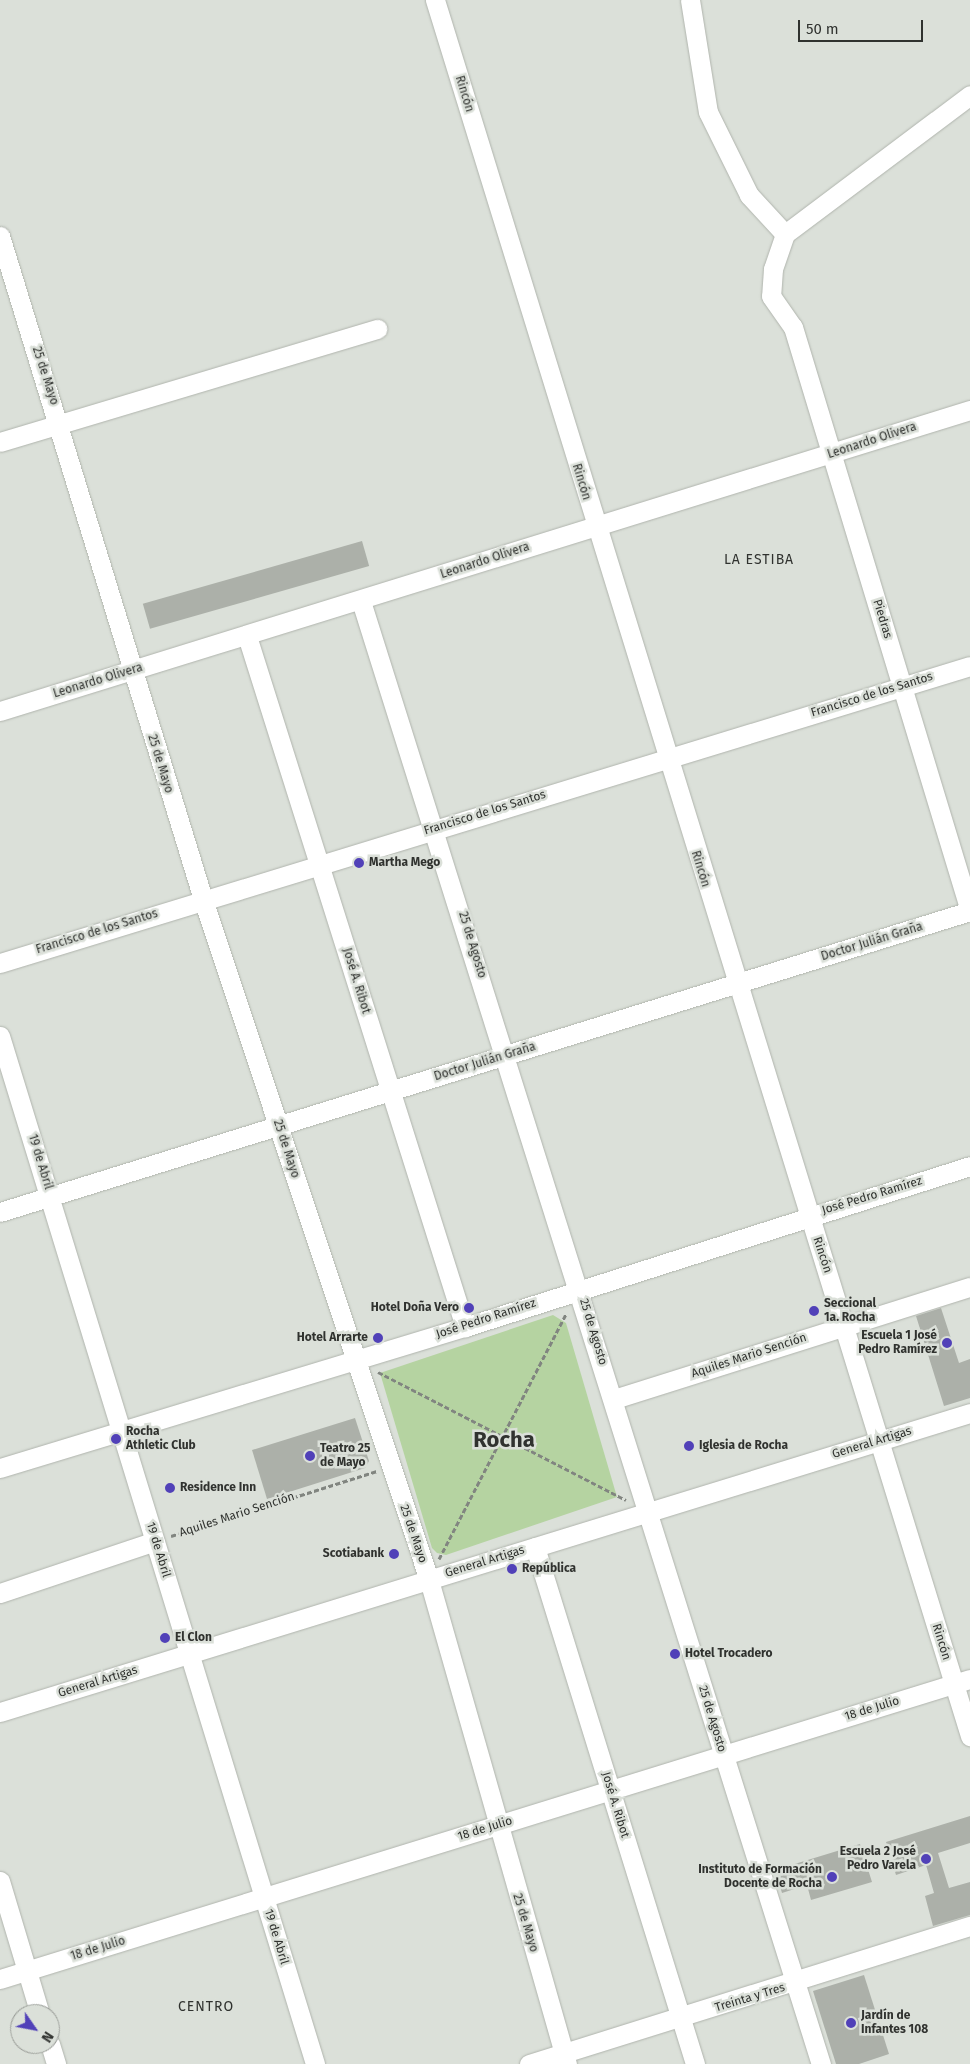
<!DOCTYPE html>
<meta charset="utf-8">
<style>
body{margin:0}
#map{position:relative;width:970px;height:2064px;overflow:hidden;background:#dbe0d9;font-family:"Fira Sans",sans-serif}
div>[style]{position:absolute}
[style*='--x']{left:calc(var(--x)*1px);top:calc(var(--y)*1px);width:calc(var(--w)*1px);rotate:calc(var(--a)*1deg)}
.green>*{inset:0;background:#b5d3a1}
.building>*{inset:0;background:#acb0a9;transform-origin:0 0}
.path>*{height:3px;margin-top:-1.5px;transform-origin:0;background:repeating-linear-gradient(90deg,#818580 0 5px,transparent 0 7.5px)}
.roads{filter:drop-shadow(0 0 1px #b0b4ad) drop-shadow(0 0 1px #b0b4ad)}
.street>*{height:19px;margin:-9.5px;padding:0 9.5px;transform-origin:9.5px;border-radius:9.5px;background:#fff}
.dots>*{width:14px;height:14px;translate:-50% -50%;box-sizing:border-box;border:2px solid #dbe0d9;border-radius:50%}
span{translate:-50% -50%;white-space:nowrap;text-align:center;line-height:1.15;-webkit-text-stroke:5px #dbe0d9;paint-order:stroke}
.street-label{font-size:12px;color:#30322f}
.poi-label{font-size:12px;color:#30322f;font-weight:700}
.left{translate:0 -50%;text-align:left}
.right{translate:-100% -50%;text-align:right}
.neighbourhood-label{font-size:14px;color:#30322f;letter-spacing:1px}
.town-label{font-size:22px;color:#30322f;font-weight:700}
.north{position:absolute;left:10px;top:2004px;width:50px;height:50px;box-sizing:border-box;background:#dbe0d9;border:1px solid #979a95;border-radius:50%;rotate:123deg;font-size:14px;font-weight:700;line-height:20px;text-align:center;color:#30322f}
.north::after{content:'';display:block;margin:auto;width:18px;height:22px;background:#5141b8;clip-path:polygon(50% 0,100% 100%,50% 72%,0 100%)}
.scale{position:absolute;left:798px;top:20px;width:125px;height:22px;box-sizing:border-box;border:2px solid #30322f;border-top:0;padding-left:6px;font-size:15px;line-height:18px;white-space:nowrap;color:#30322f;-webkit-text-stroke:4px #dbe0d9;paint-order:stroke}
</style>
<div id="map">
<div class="green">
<i style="clip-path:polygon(553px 1315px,566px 1323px,617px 1497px,446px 1555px,437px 1553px,432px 1548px,380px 1373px)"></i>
</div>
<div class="building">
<i style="left:362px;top:541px;width:26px;height:228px;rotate:74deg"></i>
<i style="clip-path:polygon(941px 1308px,959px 1363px,970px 1359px,970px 1398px,944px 1406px,916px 1316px)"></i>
<i style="clip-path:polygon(355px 1418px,369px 1461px,365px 1468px,267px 1499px,252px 1450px)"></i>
<i style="clip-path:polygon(970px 1816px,970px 1843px,938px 1853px,949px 1888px,970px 1882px,970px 1915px,933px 1926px,925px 1896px,934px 1893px,926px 1865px,896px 1875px,886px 1842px)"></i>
<i style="clip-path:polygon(860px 1844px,872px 1882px,811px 1900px,807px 1885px,782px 1893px,775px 1870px)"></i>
<i style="clip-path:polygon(864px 1975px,889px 2054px,859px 2064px,836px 2064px,813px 1991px)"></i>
</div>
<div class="path">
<i style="--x:378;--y:1372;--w:279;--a:27.3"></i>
<i style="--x:171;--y:1536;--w:216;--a:-17.5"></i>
<i style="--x:439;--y:1559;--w:276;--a:-62.6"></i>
</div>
<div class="roads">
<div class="street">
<i style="--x:435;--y:0;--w:1817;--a:72.87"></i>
<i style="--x:690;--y:0;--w:113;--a:80.9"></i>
<i style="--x:708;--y:112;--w:93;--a:63.7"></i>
<i style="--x:749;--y:195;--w:53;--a:47.3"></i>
<i style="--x:785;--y:234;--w:37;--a:109"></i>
<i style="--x:773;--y:269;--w:27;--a:94"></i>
<i style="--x:771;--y:296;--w:38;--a:55"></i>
<i style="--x:793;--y:327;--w:610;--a:73.14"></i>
<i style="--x:785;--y:234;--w:231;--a:-36.9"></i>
<i style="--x:0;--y:236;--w:693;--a:72.98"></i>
<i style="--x:203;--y:899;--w:718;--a:71.64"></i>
<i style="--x:429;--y:1580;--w:503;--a:74.09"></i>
<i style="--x:0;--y:442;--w:394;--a:-16.7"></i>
<i style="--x:361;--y:601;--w:1534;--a:72.55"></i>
<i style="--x:247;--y:636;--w:725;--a:72.49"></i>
<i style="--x:0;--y:711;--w:1016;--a:-17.24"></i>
<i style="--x:0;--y:963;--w:1014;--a:-17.02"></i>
<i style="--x:0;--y:1036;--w:1075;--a:72.96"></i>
<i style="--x:0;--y:1212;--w:1016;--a:-17.24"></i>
<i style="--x:614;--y:1399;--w:373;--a:-17.5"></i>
<i style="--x:0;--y:1468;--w:486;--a:-16.9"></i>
<i style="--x:465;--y:1327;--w:530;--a:-17.68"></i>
<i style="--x:535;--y:1547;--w:541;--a:72.8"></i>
<i style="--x:0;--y:1593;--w:163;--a:-18.5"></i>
<i style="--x:0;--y:1712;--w:1015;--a:-17.13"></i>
<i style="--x:0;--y:1881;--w:139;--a:73.3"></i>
<i style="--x:0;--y:1979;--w:1015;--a:-17.19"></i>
<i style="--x:50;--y:2044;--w:21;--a:73"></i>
<i style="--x:529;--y:2064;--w:462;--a:-17.4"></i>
</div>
</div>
<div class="dots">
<i style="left:359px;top:863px;background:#5141b8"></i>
<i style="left:469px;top:1308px;background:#5141b8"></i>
<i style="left:814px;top:1311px;background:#5141b8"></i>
<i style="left:378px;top:1338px;background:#5141b8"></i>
<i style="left:947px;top:1343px;background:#5141b8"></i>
<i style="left:116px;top:1439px;background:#5141b8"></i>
<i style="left:689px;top:1446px;background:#5141b8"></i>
<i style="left:310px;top:1456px;background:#5141b8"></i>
<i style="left:170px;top:1488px;background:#5141b8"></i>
<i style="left:394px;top:1554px;background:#5141b8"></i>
<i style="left:512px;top:1569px;background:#5141b8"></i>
<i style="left:165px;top:1638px;background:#5141b8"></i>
<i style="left:675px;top:1654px;background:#5141b8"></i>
<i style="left:926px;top:1859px;background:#5141b8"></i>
<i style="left:832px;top:1877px;background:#5141b8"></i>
<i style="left:851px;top:2023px;background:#5141b8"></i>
</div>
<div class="street-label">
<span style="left:464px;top:94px;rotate:73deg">Rincón</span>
<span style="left:45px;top:376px;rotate:72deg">25 de Mayo</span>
<span style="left:872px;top:441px;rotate:-18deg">Leonardo Olivera</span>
<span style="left:581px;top:482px;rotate:73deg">Rincón</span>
<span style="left:485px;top:561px;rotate:-18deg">Leonardo Olivera</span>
<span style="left:882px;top:619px;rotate:73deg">Piedras</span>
<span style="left:98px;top:681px;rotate:-17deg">Leonardo Olivera</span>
<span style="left:872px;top:695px;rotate:-17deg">Francisco de los Santos</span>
<span style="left:160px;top:764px;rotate:73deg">25 de Mayo</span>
<span style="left:485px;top:813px;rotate:-17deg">Francisco de los Santos</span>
<span style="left:700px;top:869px;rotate:73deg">Rincón</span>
<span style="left:97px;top:932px;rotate:-17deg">Francisco de los Santos</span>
<span style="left:872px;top:942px;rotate:-17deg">Doctor Julián Graña</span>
<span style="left:472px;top:945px;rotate:73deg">25 de Agosto</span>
<span style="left:356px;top:981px;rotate:73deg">José A. Ribot</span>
<span style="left:485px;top:1062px;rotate:-17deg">Doctor Julián Graña</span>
<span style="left:286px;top:1149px;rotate:72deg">25 de Mayo</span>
<span style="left:40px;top:1162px;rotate:73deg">19 de Abril</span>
<span style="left:872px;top:1196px;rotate:-17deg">José Pedro Ramírez</span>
<span style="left:822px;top:1255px;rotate:72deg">Rincón</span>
<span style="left:486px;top:1319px;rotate:-18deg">José Pedro Ramírez</span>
<span style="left:593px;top:1332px;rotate:73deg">25 de Agosto</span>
<span style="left:749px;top:1356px;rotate:-18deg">Aquiles Mario Sención</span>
<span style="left:872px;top:1443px;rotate:-17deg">General Artigas</span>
<span style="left:237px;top:1515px;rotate:-18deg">Aquiles Mario Sención</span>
<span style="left:413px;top:1534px;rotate:71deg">25 de Mayo</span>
<span style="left:158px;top:1550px;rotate:73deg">19 de Abril</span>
<span style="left:485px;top:1562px;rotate:-17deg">General Artigas</span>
<span style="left:941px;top:1642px;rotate:73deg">Rincón</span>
<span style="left:98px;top:1682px;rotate:-17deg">General Artigas</span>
<span style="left:872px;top:1709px;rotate:-17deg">18 de Julio</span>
<span style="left:712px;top:1719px;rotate:73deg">25 de Agosto</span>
<span style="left:615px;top:1805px;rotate:73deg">José A. Ribot</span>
<span style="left:485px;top:1829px;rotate:-17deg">18 de Julio</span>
<span style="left:525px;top:1923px;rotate:73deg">25 de Mayo</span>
<span style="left:276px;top:1937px;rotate:73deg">19 de Abril</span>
<span style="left:98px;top:1949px;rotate:-17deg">18 de Julio</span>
<span style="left:750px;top:1998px;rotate:-17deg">Treinta y Tres</span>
</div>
<div class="poi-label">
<span class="left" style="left:369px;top:863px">Martha Mego</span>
<span class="left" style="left:824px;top:1311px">Seccional<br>1a. Rocha</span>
<span class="right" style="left:459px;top:1308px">Hotel Doña Vero</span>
<span class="right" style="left:937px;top:1343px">Escuela 1 José<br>Pedro Ramírez</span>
<span class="right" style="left:368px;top:1338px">Hotel Arrarte</span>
<span class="left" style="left:126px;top:1439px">Rocha<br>Athletic Club</span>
<span class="left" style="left:699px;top:1446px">Iglesia de Rocha</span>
<span class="left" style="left:320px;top:1456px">Teatro 25<br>de Mayo</span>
<span class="left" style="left:180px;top:1488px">Residence Inn</span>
<span class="right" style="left:384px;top:1554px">Scotiabank</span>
<span class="left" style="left:522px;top:1569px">República</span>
<span class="left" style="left:175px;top:1638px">El Clon</span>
<span class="left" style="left:685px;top:1654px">Hotel Trocadero</span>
<span class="right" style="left:916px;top:1859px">Escuela 2 José<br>Pedro Varela</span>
<span class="right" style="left:822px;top:1877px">Instituto de Formación<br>Docente de Rocha</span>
<span class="left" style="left:861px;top:2023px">Jardín de<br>Infantes 108</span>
</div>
<div class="neighbourhood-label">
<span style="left:759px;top:560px">LA ESTIBA</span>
<span style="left:206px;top:2007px">CENTRO</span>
</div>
<div class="town-label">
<span style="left:504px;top:1440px">Rocha</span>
</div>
<div class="north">N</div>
<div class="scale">50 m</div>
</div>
